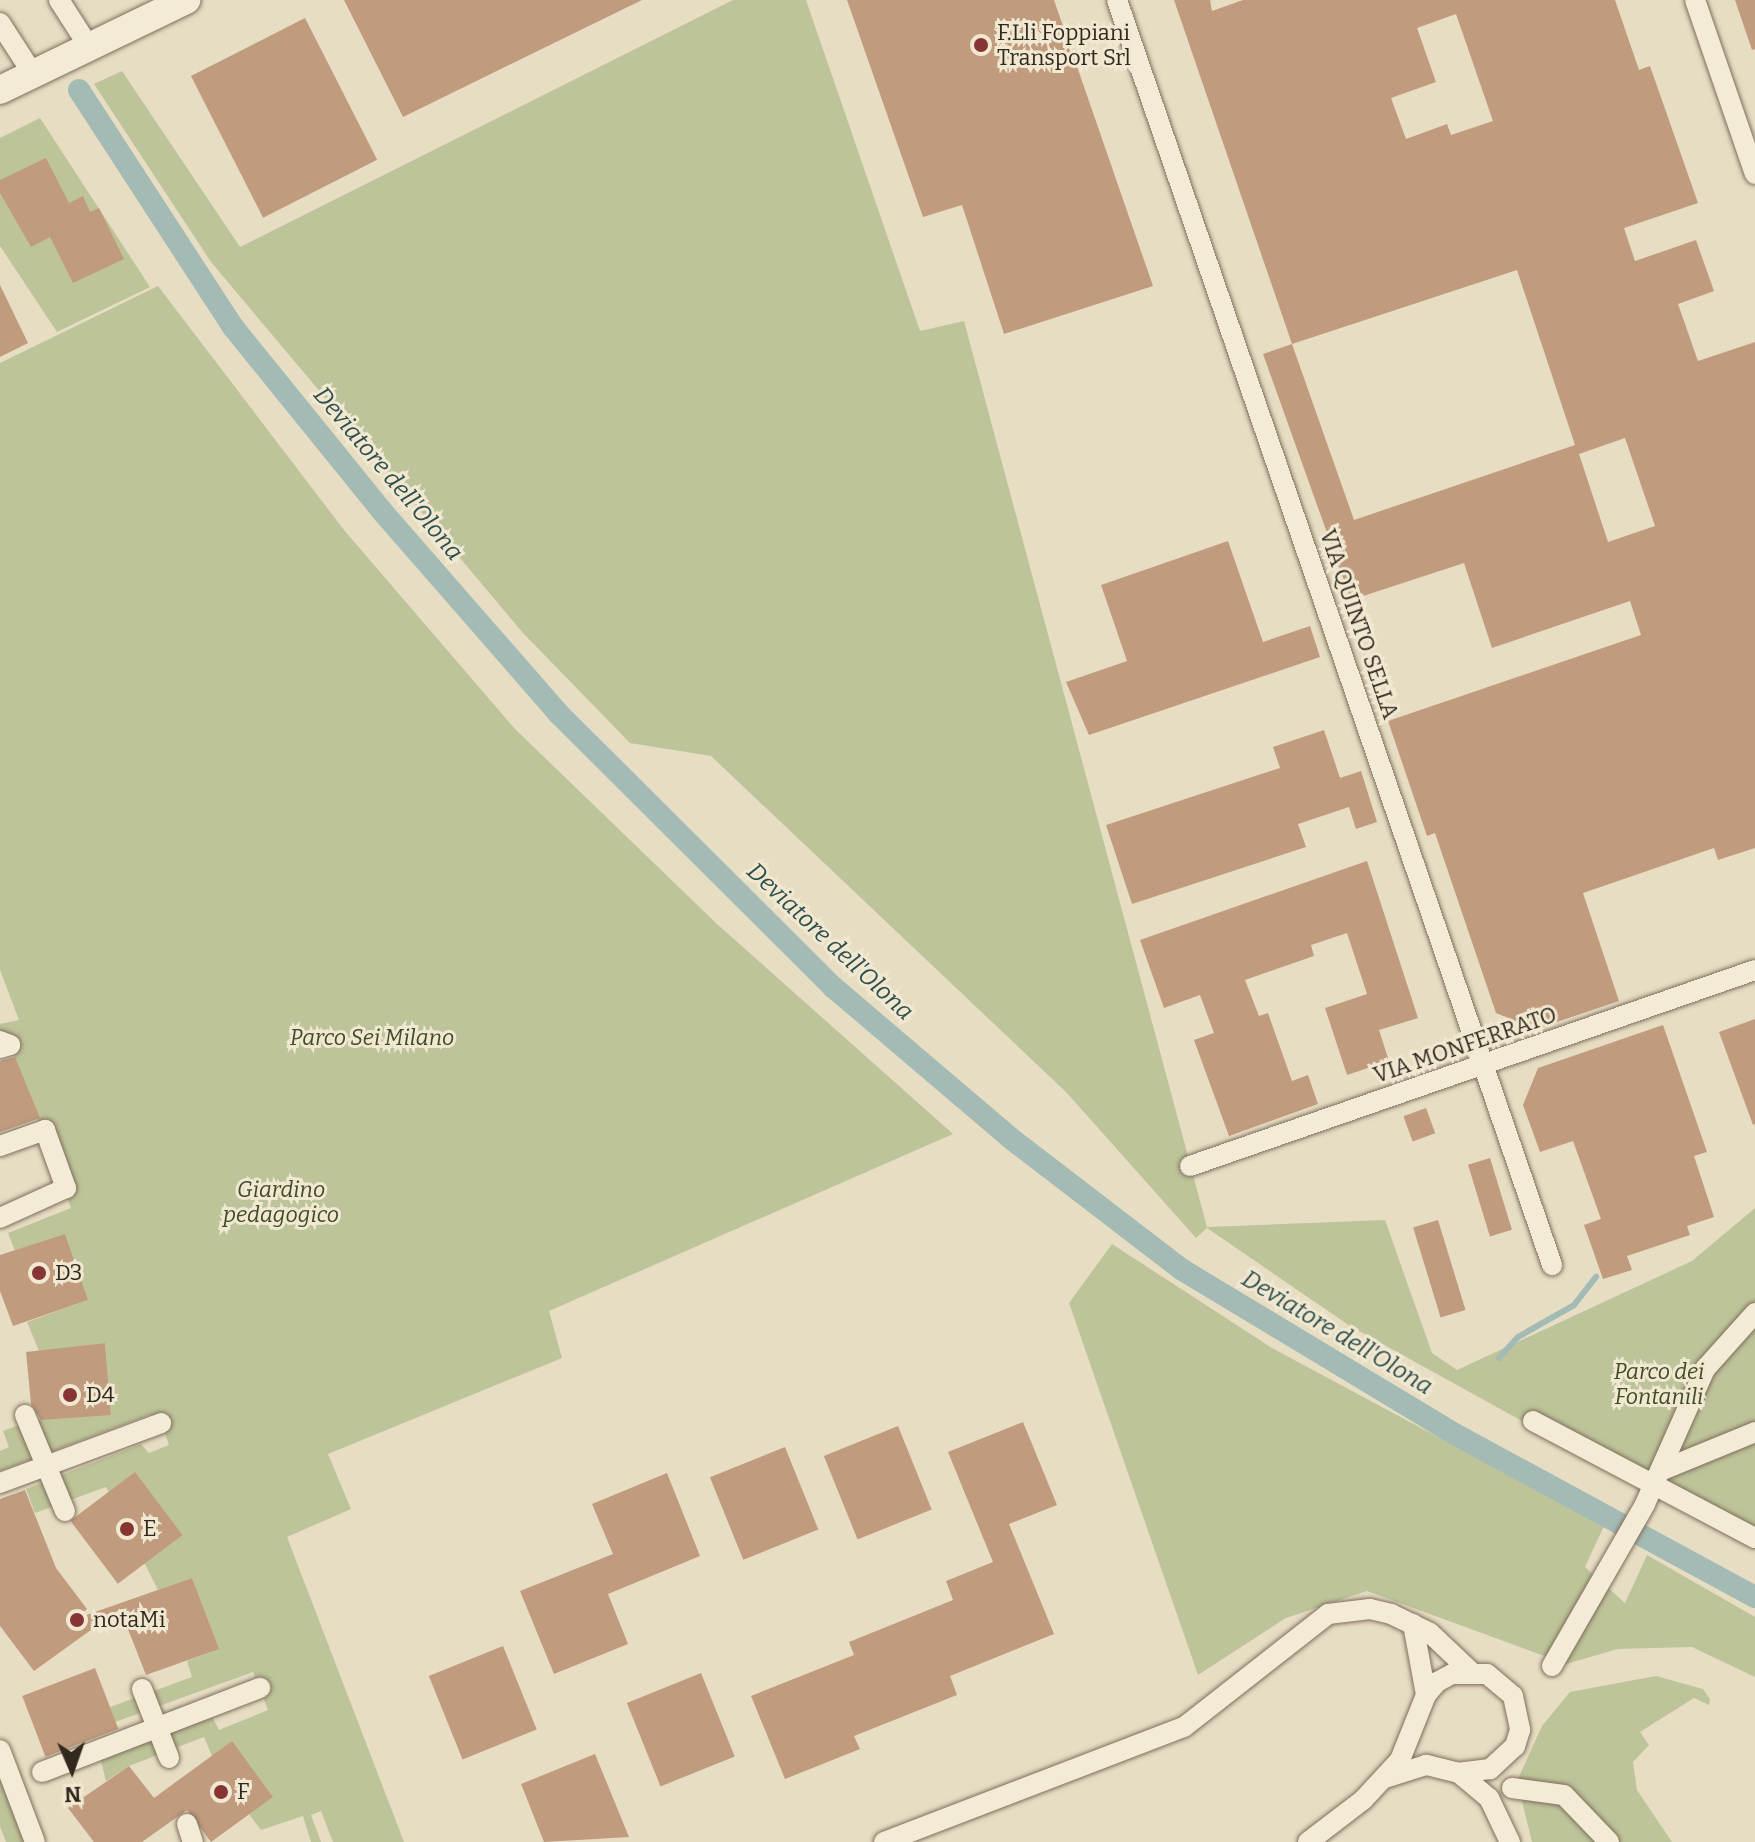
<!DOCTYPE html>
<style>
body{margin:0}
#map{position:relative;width:1755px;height:1842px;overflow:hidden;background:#e7ddc3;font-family:Bitter,serif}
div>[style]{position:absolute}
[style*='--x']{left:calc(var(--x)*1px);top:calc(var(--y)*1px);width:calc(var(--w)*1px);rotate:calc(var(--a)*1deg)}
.green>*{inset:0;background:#bec499}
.stream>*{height:6px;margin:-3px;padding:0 3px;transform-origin:3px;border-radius:3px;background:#a4bbb5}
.canal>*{height:22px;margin:-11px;padding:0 11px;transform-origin:11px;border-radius:11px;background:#a4bbb5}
.building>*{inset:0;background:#c19b7e;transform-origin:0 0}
.roads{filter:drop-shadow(0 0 2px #7f6f5c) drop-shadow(0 0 2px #7f6f5c)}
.street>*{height:20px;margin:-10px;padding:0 10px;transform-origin:10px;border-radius:10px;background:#f3ebd5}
.secondary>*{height:28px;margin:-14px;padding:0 14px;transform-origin:14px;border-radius:14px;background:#f3ebd5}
.dots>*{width:22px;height:22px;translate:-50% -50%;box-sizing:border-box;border:4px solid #f0e8d1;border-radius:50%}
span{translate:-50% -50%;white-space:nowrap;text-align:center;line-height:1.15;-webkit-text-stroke:6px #f0e8d1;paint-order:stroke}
.poi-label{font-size:22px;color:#31281e}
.left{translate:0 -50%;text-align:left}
.street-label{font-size:22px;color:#31281e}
.park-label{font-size:22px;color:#414b28;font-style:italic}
.water-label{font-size:24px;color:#2f4f4d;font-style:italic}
.north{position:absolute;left:32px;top:1730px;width:80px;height:80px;-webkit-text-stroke:6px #f0e8d1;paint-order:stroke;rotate:178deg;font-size:22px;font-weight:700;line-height:32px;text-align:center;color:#31281e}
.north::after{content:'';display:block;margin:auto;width:28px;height:36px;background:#31281e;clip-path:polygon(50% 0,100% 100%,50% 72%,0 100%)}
</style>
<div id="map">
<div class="green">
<i style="clip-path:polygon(733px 0,806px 0,920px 331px,964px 321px,1207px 1227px,1385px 1220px,1432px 1353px,1457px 1370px,1692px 1261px,1755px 1208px,1755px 1550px,1350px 1326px,1207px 1228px,1196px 1238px,1066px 1092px,711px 756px,630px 743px,523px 633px,211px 262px,94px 84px,122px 71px,240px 247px)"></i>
<i style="clip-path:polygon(40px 118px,150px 287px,57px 332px,0 246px,0 138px)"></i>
<i style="clip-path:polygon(158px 286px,344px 530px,514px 728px,717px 924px,953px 1134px,549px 1311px,562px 1358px,328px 1454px,351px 1509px,287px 1537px,404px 1842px,333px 1842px,321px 1811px,311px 1815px,321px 1842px,311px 1842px,303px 1816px,261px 1830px,249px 1814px,272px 1797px,212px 1756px,204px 1737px,129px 1766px,106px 1781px,100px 1757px,211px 1714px,219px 1730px,268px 1710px,253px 1672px,115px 1722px,110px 1707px,192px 1677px,187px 1661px,218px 1649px,192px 1578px,158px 1590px,106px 1487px,35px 1513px,26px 1489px,141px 1444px,149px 1453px,169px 1445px,159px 1417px,149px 1415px,0 1471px,0 1451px,9px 1447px,3px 1431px,32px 1420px,111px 1414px,105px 1343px,39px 1351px,27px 1322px,88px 1300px,15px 1251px,8px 1233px,71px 1208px,10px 1045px,0 1041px,0 1024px,19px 1020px,0 970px,0 363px)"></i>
<i style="clip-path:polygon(1112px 1244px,1272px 1348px,1604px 1526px,1585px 1567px,1625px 1603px,1647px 1555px,1755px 1617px,1755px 1677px,1692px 1647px,1618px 1649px,1566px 1664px,1367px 1591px,1286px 1618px,1198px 1675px,1069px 1303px)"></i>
<i style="clip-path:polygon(1656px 1676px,1703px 1689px,1710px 1699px,1709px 1705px,1694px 1698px,1640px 1732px,1649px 1745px,1633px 1762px,1637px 1790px,1672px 1842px,1532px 1842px,1517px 1781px,1542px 1726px,1570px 1692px)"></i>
<i style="clip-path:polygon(0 1768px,28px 1842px,6px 1842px,0 1827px)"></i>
</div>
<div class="stream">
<i style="--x:1499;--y:1358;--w:28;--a:-48"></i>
<i style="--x:1518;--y:1337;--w:64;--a:-29.7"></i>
<i style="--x:1574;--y:1305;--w:36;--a:-52"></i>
</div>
<div class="canal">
<i style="--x:79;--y:90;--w:283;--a:57"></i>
<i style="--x:233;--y:327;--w:235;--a:51"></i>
<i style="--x:381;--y:510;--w:271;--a:48.9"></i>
<i style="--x:559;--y:714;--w:387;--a:44.9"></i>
<i style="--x:833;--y:987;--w:231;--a:40.4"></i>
<i style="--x:1009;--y:1137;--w:217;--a:37.5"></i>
<i style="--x:1181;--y:1269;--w:315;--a:31.1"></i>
<i style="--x:1451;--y:1432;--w:346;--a:28.5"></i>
</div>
<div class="building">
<i style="clip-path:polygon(344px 0,642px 0,403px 117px)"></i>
<i style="clip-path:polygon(847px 0,1054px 0,1153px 286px,1004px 334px,962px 205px,923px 217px)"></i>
<i style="clip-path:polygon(evenodd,1174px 0,1210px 0,1212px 11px,1243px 0,1615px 0,1639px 70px,1650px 66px,1698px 203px,1624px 228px,1635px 261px,1696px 240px,1714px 291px,1678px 304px,1698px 361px,1755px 342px,1755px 848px,1718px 860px,1714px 848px,1583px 893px,1619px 1001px,1536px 1029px,1496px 1013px,1435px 833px,1427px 836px,1388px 721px,1641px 635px,1630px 601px,1492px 648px,1464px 563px,1351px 600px,1263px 354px,1292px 344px,1174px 0,1456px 14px,1493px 121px,1451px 135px,1447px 124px,1406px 139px,1391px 98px,1436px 82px,1417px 28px,1456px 14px,1174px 0,1517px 270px,1575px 445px,1354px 520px,1292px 344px,1517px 270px,1174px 0,1625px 438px,1655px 526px,1608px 542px,1579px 454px,1625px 438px)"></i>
<i style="clip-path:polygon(1735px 0,1755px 0,1755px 49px,1752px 50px)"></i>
<i style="left:305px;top:18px;width:159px;height:128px;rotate:63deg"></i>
<i style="clip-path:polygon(46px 158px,69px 203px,83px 196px,90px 212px,99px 208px,124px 259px,73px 283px,50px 237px,31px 247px,0 193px,0 180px)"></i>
<i style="clip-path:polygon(0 285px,28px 343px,0 357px)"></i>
<i style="clip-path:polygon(1228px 541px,1263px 642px,1310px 626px,1320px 657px,1089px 735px,1066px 682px,1127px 661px,1101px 585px)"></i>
<i style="clip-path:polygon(1324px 730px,1340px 778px,1361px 771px,1377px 822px,1356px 829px,1349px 807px,1298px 824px,1306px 847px,1132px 904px,1106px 825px,1280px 768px,1273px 747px)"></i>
<i style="clip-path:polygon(1367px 861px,1418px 1018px,1379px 1030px,1389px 1061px,1347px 1075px,1325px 1008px,1367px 994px,1347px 933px,1311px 945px,1314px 956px,1245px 980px,1259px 1016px,1268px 1013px,1292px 1081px,1308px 1075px,1318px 1104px,1229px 1136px,1194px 1040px,1214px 1033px,1200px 995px,1164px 1008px,1140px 940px)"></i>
<i style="clip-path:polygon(1755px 1019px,1755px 1124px,1753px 1125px,1719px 1032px)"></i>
<i style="clip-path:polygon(1663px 1025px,1707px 1152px,1694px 1156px,1714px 1217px,1687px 1226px,1690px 1235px,1627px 1256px,1632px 1270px,1603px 1279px,1584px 1225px,1601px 1219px,1573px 1141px,1540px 1152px,1523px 1105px,1538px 1068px)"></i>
<i style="clip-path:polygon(15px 1057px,40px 1118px,0 1132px,0 1061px)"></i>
<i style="left:1426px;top:1108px;width:27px;height:24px;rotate:70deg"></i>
<i style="left:1490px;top:1158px;width:75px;height:23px;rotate:73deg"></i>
<i style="left:1438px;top:1220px;width:94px;height:26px;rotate:73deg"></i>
<i style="clip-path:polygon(65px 1234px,88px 1300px,13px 1326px,0 1291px,0 1255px)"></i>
<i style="clip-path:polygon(105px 1343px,111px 1415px,41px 1420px,31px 1404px,26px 1352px)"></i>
<i style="clip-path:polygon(1023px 1422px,1057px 1505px,1009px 1524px,1054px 1634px,950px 1676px,957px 1695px,854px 1736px,860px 1749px,785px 1779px,751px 1696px,854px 1655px,849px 1642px,953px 1600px,946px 1581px,993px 1562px,948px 1452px)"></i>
<i style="left:898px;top:1426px;width:90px;height:80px;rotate:68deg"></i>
<i style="left:785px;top:1447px;width:89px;height:81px;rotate:68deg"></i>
<i style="left:135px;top:1472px;width:79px;height:81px;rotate:53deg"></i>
<i style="clip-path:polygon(667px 1473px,700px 1556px,608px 1594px,628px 1644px,554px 1674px,520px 1591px,613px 1554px,592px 1504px)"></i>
<i style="clip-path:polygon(25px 1490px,56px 1568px,87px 1609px,75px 1619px,192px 1578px,219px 1649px,146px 1675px,120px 1609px,34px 1671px,0 1626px,0 1499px)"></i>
<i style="left:503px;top:1646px;width:90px;height:80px;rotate:68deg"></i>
<i style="left:95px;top:1668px;width:65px;height:78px;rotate:69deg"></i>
<i style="left:701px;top:1673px;width:90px;height:80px;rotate:68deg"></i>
<i style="clip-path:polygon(232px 1741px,273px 1797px,211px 1842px,187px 1810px,142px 1842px,94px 1842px,68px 1808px,129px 1766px,154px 1798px)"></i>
<i style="clip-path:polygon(595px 1754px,629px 1837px,544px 1842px,521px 1784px)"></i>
</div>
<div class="roads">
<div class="street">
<i style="--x:59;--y:0;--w:56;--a:57.4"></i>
<i style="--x:1117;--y:0;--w:1338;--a:71.02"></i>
<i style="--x:1695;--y:0;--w:184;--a:71"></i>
<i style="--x:0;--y:23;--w:61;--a:57.1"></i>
<i style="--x:0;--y:1041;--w:11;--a:22"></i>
<i style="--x:10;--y:1045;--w:10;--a:163"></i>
<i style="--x:0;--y:1146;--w:48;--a:-19.6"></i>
<i style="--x:45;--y:1130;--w:62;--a:70.1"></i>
<i style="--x:66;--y:1188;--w:72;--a:155.6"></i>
<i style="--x:1190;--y:1166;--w:598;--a:-19.13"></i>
<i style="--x:25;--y:1415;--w:104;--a:67.4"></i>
<i style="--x:1533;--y:1421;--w:251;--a:27.8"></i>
<i style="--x:1660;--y:1471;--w:103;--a:-22.3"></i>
<i style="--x:0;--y:1483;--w:172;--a:-20.4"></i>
<i style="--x:1413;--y:1624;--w:72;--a:79.6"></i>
<i style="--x:1552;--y:1666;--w:187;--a:-60.1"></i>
<i style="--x:1645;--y:1504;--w:148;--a:-66"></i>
<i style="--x:1705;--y:1369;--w:75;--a:-48.2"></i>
<i style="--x:142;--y:1689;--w:74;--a:68.6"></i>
<i style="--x:0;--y:1750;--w:98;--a:69.2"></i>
<i style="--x:42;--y:1772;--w:234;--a:-21.1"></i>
<i style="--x:1459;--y:1773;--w:39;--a:40"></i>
<i style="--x:1489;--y:1798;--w:49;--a:64.5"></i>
<i style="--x:1512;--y:1788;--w:52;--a:7.7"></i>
<i style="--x:1564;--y:1795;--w:65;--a:46.2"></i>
<i style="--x:187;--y:1824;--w:19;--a:72"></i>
<i style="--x:884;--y:1842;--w:321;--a:-21"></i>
<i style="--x:1184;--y:1727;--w:183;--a:-38.1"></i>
<i style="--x:1328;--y:1614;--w:42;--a:-6.8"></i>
<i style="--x:1370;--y:1609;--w:22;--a:13"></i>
<i style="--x:1391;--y:1614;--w:43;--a:26"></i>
<i style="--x:1430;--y:1633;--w:55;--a:43.5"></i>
<i style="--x:1308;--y:1842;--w:69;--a:-37.4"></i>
<i style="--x:1363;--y:1800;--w:54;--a:-47.2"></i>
<i style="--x:1400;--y:1760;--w:70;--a:-68.2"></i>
<i style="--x:1426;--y:1695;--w:17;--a:-50"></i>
<i style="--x:1437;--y:1682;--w:17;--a:-28"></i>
<i style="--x:1452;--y:1674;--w:35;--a:0"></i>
<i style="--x:1487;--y:1674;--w:34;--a:40"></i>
<i style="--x:1513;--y:1696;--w:35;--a:78"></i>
<i style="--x:1520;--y:1730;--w:17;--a:107"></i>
<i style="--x:1515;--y:1746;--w:34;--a:137"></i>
<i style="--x:1490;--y:1769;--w:31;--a:173"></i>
<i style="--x:1459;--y:1773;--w:34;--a:-166"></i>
<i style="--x:1426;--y:1765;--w:43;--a:162.4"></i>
</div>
<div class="secondary">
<i style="--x:0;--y:90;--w:207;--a:-25.8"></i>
</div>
</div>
<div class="dots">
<i style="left:981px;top:45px;background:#863534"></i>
<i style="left:39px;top:1273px;background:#863534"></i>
<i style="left:70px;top:1395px;background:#863534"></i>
<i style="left:127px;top:1529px;background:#863534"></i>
<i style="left:77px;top:1620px;background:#863534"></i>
<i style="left:221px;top:1792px;background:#863534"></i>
</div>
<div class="poi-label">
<span class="left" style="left:997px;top:45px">F.Lli Foppiani<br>Transport Srl</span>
<span class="left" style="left:55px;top:1273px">D3</span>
<span class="left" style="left:86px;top:1395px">D4</span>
<span class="left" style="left:143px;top:1529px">E</span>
<span class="left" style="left:93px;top:1620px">notaMi</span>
<span class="left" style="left:237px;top:1792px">F</span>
</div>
<div class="street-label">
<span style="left:1359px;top:624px;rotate:71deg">VIA QUINTO SELLA</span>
<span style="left:1465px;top:1045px;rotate:-19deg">VIA MONFERRATO</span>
</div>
<div class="park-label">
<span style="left:372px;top:1038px">Parco Sei Milano</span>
<span style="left:281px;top:1202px">Giardino<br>pedagogico</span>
<span style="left:1659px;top:1384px">Parco dei<br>Fontanili</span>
</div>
<div class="water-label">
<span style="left:388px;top:474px;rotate:50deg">Deviatore dell'Olona</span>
<span style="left:830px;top:942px;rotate:43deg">Deviatore dell'Olona</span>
<span style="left:1337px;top:1333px;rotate:31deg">Deviatore dell'Olona</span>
</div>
<div class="north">N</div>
</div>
